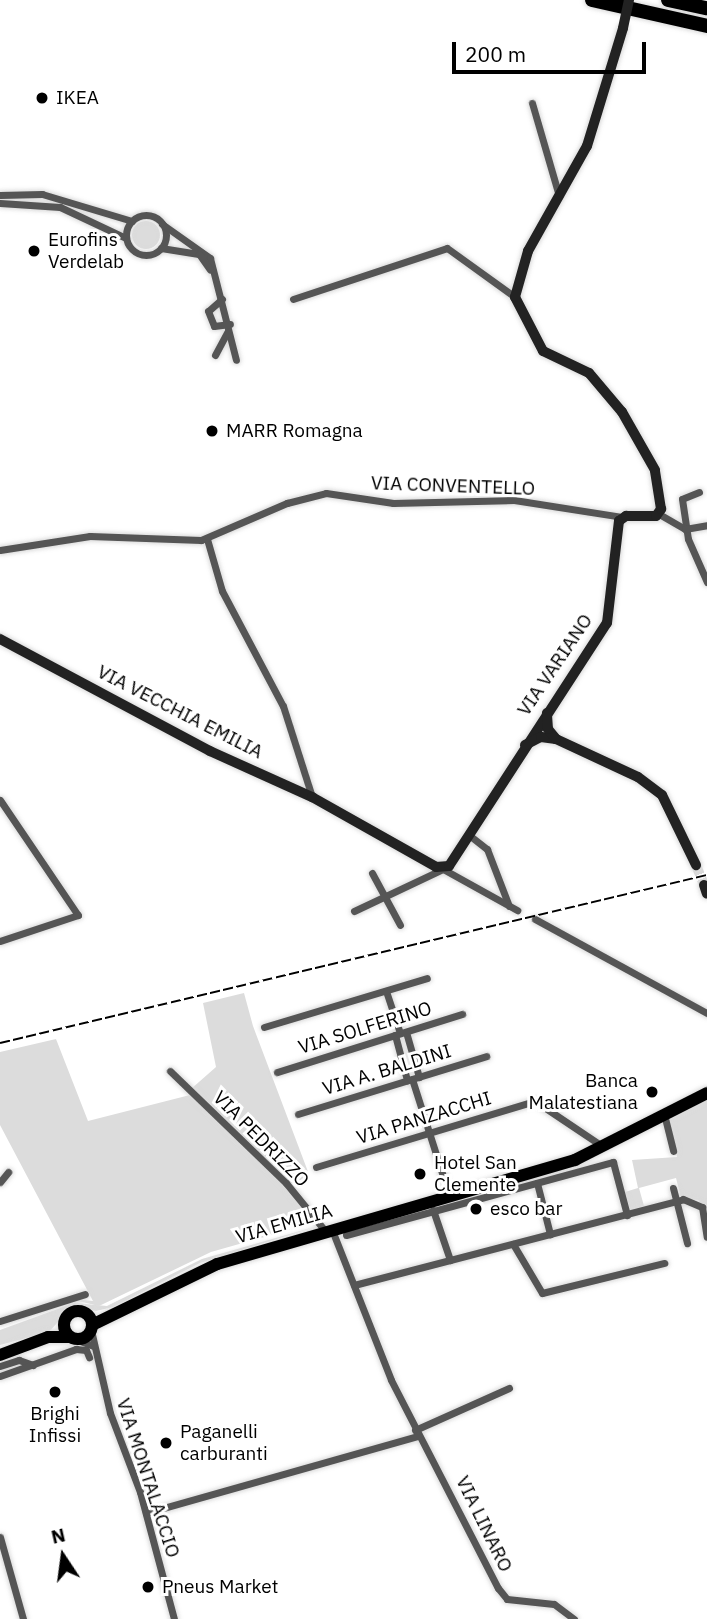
<!DOCTYPE html>
<style>
body{margin:0}
#map{position:relative;width:707px;height:1619px;overflow:hidden;background:#fff;font-family:"IBM Plex Sans",sans-serif}
div>[style]{position:absolute}
[style*='--x']{left:calc(var(--x)*1px);top:calc(var(--y)*1px);width:calc(var(--w)*1px);rotate:calc(var(--a)*1deg)}
.green>*{inset:0;background:#dcdcdc}
.round{border-radius:50%}
.secondary-tunnel>*{height:10px;margin-top:-5px;transform-origin:0;background:repeating-linear-gradient(90deg,#d9d9d9 0 10px,transparent 0 15px)}
.roads{filter:drop-shadow(0 0 2px #dbdbdb) drop-shadow(0 0 2px #dbdbdb)}
.street>*{height:7px;margin:-3.5px;padding:0 3.5px;transform-origin:3.5px;border-radius:3.5px;background:#555}
.street>.ring{margin:-3.5px;padding:0;box-sizing:content-box;background:none;border:7px solid #555;border-radius:50%}
.secondary>*{height:10px;margin:-5px;padding:0 5px;transform-origin:5px;border-radius:5px;background:#222}
.primary>*{height:12px;margin:-6px;padding:0 6px;transform-origin:6px;border-radius:6px;background:#000}
.primary>.ring{margin:-6px;padding:0;box-sizing:content-box;background:none;border:12px solid #000;border-radius:50%}
.highway>*{height:14px;margin:-7px;padding:0 7px;transform-origin:7px;border-radius:7px;background:#000}
.rail>*{height:2px;margin-top:-1px;transform-origin:0;background:repeating-linear-gradient(90deg,#000 0 10px,transparent 0 13.5px)}
.secondary-bridge>*{height:10px;margin:-5px;padding:0 5px;transform-origin:5px;border-radius:5px;background:#222}
.dots>*{width:19px;height:19px;translate:-50% -50%;box-sizing:border-box;border:4px solid #fff;border-radius:50%}
span{translate:-50% -50%;white-space:nowrap;text-align:center;line-height:1.15;-webkit-text-stroke:6px #fff;paint-order:stroke}
.poi-label{font-size:19px;color:#000}
.left{translate:0 -50%;text-align:left}
.right{translate:-100% -50%;text-align:right}
.street-label{font-size:19px;color:#000}
.north{position:absolute;left:28px;top:1521px;width:70px;height:70px;-webkit-text-stroke:5px #fff;paint-order:stroke;rotate:347deg;font-size:19px;font-weight:700;line-height:28px;text-align:center;color:#000}
.north::after{content:'';display:block;margin:auto;width:24px;height:32px;background:#000;clip-path:polygon(50% 0,100% 100%,50% 72%,0 100%)}
.scale{position:absolute;left:452px;top:42px;width:194px;height:32px;box-sizing:border-box;border:4px solid #000;border-top:0;padding-left:9px;font-size:21px;line-height:24px;white-space:nowrap;color:#000;-webkit-text-stroke:5px #fff;paint-order:stroke}
</style>
<div id="map">
<div class="green">
<i class="round" style="left:132px;top:221px;width:28px;height:28px"></i>
<i style="clip-path:polygon(244px 993px,253px 1026px,310px 1177px,291px 1183px,191px 1089px,216px 1067px,203px 1003px)"></i>
<i style="clip-path:polygon(56px 1039px,88px 1121px,190px 1095px,283px 1184px,314px 1223px,211px 1252px,99px 1306px,74px 1300px,0 1327px,75px 1299px,93px 1301px,0 1125px,0 1052px)"></i>
<i style="clip-path:polygon(707px 1100px,707px 1211px,698px 1200px,681px 1198px,676px 1178px,639px 1188px,644px 1206px,630px 1210px,625px 1192px,638px 1188px,632px 1160px,677px 1157px,669px 1117px)"></i>
<i style="clip-path:polygon(318px 1226px,200px 1263px,113px 1307px,96px 1311px,72px 1306px,49px 1332px,0 1345px,0 1330px,74px 1303px,107px 1306px,202px 1259px)"></i>
</div>
<div class="secondary-tunnel">
<i style="--x:696;--y:865;--w:22;--a:68"></i>
</div>
<div class="roads">
<div class="street">
<i style="--x:532;--y:103;--w:97;--a:73.8"></i>
<i style="--x:0;--y:195;--w:42;--a:-1.4"></i>
<i style="--x:42;--y:194;--w:94;--a:16.7"></i>
<i style="--x:0;--y:203;--w:60;--a:3.8"></i>
<i style="--x:60;--y:207;--w:73;--a:25.2"></i>
<i class="ring" style="left:126px;top:215px;width:33px;height:33px"></i>
<i style="--x:162;--y:224;--w:59;--a:35.3"></i>
<i style="--x:210;--y:258;--w:105;--a:75.7"></i>
<i style="--x:161;--y:248;--w:38;--a:9"></i>
<i style="--x:199;--y:254;--w:19;--a:55"></i>
<i style="--x:222;--y:299;--w:18;--a:139"></i>
<i style="--x:208;--y:311;--w:16;--a:68"></i>
<i style="--x:214;--y:326;--w:16;--a:-7"></i>
<i style="--x:293;--y:299;--w:162;--a:-18.3"></i>
<i style="--x:447;--y:248;--w:84;--a:35.8"></i>
<i style="--x:215;--y:355;--w:26;--a:-62"></i>
<i style="--x:699;--y:492;--w:18;--a:158"></i>
<i style="--x:682;--y:499;--w:40;--a:81.5"></i>
<i style="--x:688;--y:539;--w:47;--a:66.2"></i>
<i style="--x:659;--y:514;--w:30;--a:30"></i>
<i style="--x:685;--y:529;--w:22;--a:-10"></i>
<i style="--x:207;--y:539;--w:54;--a:73.9"></i>
<i style="--x:222;--y:591;--w:130;--a:62.1"></i>
<i style="--x:283;--y:706;--w:96;--a:72.3"></i>
<i style="--x:0;--y:550;--w:91;--a:-8.8"></i>
<i style="--x:90;--y:536;--w:111;--a:2.1"></i>
<i style="--x:201;--y:540;--w:94;--a:-23.3"></i>
<i style="--x:287;--y:503;--w:40;--a:-14.4"></i>
<i style="--x:326;--y:493;--w:68;--a:8.5"></i>
<i style="--x:393;--y:503;--w:121;--a:-1.4"></i>
<i style="--x:514;--y:500;--w:109;--a:8.9"></i>
<i style="--x:0;--y:800;--w:139;--a:55.9"></i>
<i style="--x:78;--y:915;--w:82;--a:161.6"></i>
<i style="--x:469;--y:835;--w:23;--a:38"></i>
<i style="--x:487;--y:849;--w:61;--a:68.9"></i>
<i style="--x:372;--y:873;--w:59;--a:61.7"></i>
<i style="--x:354;--y:911;--w:98;--a:-25.3"></i>
<i style="--x:443;--y:869;--w:85;--a:29"></i>
<i style="--x:535;--y:919;--w:196;--a:28.7"></i>
<i style="--x:386;--y:991;--w:44;--a:71.6"></i>
<i style="--x:264;--y:1027;--w:170;--a:-16.7"></i>
<i style="--x:406;--y:1032;--w:47;--a:73.9"></i>
<i style="--x:395;--y:1035;--w:47;--a:75.1"></i>
<i style="--x:170;--y:1071;--w:161;--a:44"></i>
<i style="--x:286;--y:1183;--w:63;--a:50.8"></i>
<i style="--x:277;--y:1072;--w:194;--a:-17.4"></i>
<i style="--x:412;--y:1079;--w:122;--a:72.3"></i>
<i style="--x:298;--y:1114;--w:197;--a:-17.1"></i>
<i style="--x:664;--y:1114;--w:38;--a:76"></i>
<i style="--x:316;--y:1167;--w:229;--a:-16.8"></i>
<i style="--x:535;--y:1101;--w:81;--a:33.9"></i>
<i style="--x:0;--y:1182;--w:13;--a:-51"></i>
<i style="--x:537;--y:1183;--w:53;--a:75.7"></i>
<i style="--x:673;--y:1188;--w:57;--a:75.7"></i>
<i style="--x:433;--y:1210;--w:53;--a:71.2"></i>
<i style="--x:332;--y:1230;--w:161;--a:68.5"></i>
<i style="--x:391;--y:1380;--w:234;--a:62.8"></i>
<i style="--x:498;--y:1588;--w:14;--a:51"></i>
<i style="--x:507;--y:1599;--w:47;--a:6.1"></i>
<i style="--x:554;--y:1604;--w:25;--a:37"></i>
<i style="--x:346;--y:1235;--w:277;--a:-15.3"></i>
<i style="--x:613;--y:1162;--w:55;--a:75.2"></i>
<i style="--x:513;--y:1244;--w:57;--a:59.4"></i>
<i style="--x:542;--y:1293;--w:126;--a:-13.8"></i>
<i style="--x:354;--y:1285;--w:340;--a:-14.6"></i>
<i style="--x:683;--y:1199;--w:21;--a:23"></i>
<i style="--x:702;--y:1207;--w:30;--a:81"></i>
<i style="--x:0;--y:1321;--w:89;--a:-17.6"></i>
<i style="--x:91;--y:1330;--w:85;--a:77.1"></i>
<i style="--x:110;--y:1413;--w:85;--a:69.2"></i>
<i style="--x:140;--y:1492;--w:131;--a:75"></i>
<i style="--x:75;--y:1339;--w:19;--a:21"></i>
<i style="--x:0;--y:1366;--w:20;--a:-18"></i>
<i style="--x:19;--y:1360;--w:15;--a:20"></i>
<i style="--x:0;--y:1376;--w:81;--a:-19.6"></i>
<i style="--x:76;--y:1349;--w:10;--a:6"></i>
<i style="--x:86;--y:1350;--w:8;--a:67"></i>
<i style="--x:415;--y:1430;--w:103;--a:-24.1"></i>
<i style="--x:146;--y:1513;--w:283;--a:-15.8"></i>
<i style="--x:0;--y:1537;--w:85;--a:74.3"></i>
</div>
<div class="secondary">
<i style="--x:0;--y:639;--w:238;--a:28.1"></i>
<i style="--x:210;--y:751;--w:112;--a:24.3"></i>
<i style="--x:312;--y:797;--w:142;--a:29.4"></i>
<i style="--x:436;--y:867;--w:13;--a:-4"></i>
<i style="--x:449;--y:866;--w:290;--a:-57"></i>
<i style="--x:607;--y:623;--w:103;--a:-83.3"></i>
<i style="--x:619;--y:521;--w:9;--a:-36"></i>
<i style="--x:626;--y:516;--w:30;--a:0"></i>
<i style="--x:656;--y:516;--w:9;--a:-54"></i>
<i style="--x:661;--y:509;--w:39;--a:-99"></i>
<i style="--x:655;--y:470;--w:67;--a:-119.6"></i>
<i style="--x:622;--y:412;--w:51;--a:-130.2"></i>
<i style="--x:589;--y:373;--w:51;--a:-154.4"></i>
<i style="--x:543;--y:351;--w:61;--a:-117.4"></i>
<i style="--x:515;--y:297;--w:48;--a:-74.2"></i>
<i style="--x:528;--y:251;--w:120;--a:-60.7"></i>
<i style="--x:587;--y:146;--w:123;--a:-73"></i>
<i style="--x:556;--y:739;--w:90;--a:24.9"></i>
<i style="--x:638;--y:777;--w:30;--a:37"></i>
<i style="--x:662;--y:795;--w:78;--a:64.1"></i>
<i style="--x:525;--y:745;--w:18;--a:-27"></i>
<i style="--x:541;--y:737;--w:15;--a:8"></i>
<i style="--x:556;--y:739;--w:13;--a:-129"></i>
<i style="--x:548;--y:729;--w:16;--a:-94"></i>
<i style="--x:704;--y:885;--w:9;--a:72"></i>
</div>
<div class="primary">
<i class="ring" style="left:64px;top:1311px;width:16px;height:16px"></i>
<i style="--x:92;--y:1325;--w:139;--a:-26"></i>
<i style="--x:217;--y:1264;--w:373;--a:-16.2"></i>
<i style="--x:575;--y:1160;--w:148;--a:-26.9"></i>
<i style="--x:0;--y:1355;--w:51;--a:-20.6"></i>
<i style="--x:48;--y:1337;--w:22;--a:0"></i>
</div>
<div class="highway">
<i style="--x:592;--y:0;--w:118;--a:12.7"></i>
<i style="--x:668;--y:0;--w:40;--a:12"></i>
</div>
</div>
<div class="rail">
<i style="--x:0;--y:1043;--w:727;--a:-13.37"></i>
</div>
<div class="secondary-bridge">
<i style="--x:623;--y:28;--w:29;--a:-78"></i>
</div>
<div class="dots">
<i style="left:42px;top:98px;background:#000"></i>
<i style="left:34px;top:251px;background:#000"></i>
<i style="left:212px;top:431px;background:#000"></i>
<i style="left:652px;top:1092px;background:#000"></i>
<i style="left:420px;top:1174px;background:#000"></i>
<i style="left:476px;top:1209px;background:#000"></i>
<i style="left:55px;top:1392px;background:#000"></i>
<i style="left:166px;top:1443px;background:#000"></i>
<i style="left:148px;top:1587px;background:#000"></i>
</div>
<div class="poi-label">
<span class="left" style="left:56px;top:98px">IKEA</span>
<span class="left" style="left:48px;top:251px">Eurofins<br>Verdelab</span>
<span class="left" style="left:226px;top:431px">MARR Romagna</span>
<span class="right" style="left:638px;top:1092px">Banca<br>Malatestiana</span>
<span class="left" style="left:434px;top:1174px">Hotel San<br>Clemente</span>
<span class="left" style="left:490px;top:1209px">esco bar</span>
<span style="left:55px;top:1425px">Brighi<br>Infissi</span>
<span class="left" style="left:180px;top:1443px">Paganelli<br>carburanti</span>
<span class="left" style="left:162px;top:1587px">Pneus Market</span>
</div>
<div class="street-label">
<span style="left:453px;top:486px;rotate:2deg">VIA CONVENTELLO</span>
<span style="left:555px;top:665px;rotate:-56deg">VIA VARIANO</span>
<span style="left:180px;top:712px;rotate:27deg">VIA VECCHIA EMILIA</span>
<span style="left:365px;top:1028px;rotate:-17deg">VIA SOLFERINO</span>
<span style="left:387px;top:1070px;rotate:-17deg">VIA A. BALDINI</span>
<span style="left:424px;top:1118px;rotate:-17deg">VIA PANZACCHI</span>
<span style="left:261px;top:1139px;rotate:45deg">VIA PEDRIZZO</span>
<span style="left:284px;top:1224px;rotate:-16deg">VIA EMILIA</span>
<span style="left:148px;top:1478px;rotate:72deg">VIA MONTALACCIO</span>
<span style="left:484px;top:1524px;rotate:64deg">VIA LINARO</span>
</div>
<div class="north">N</div>
<div class="scale">200 m</div>
</div>
